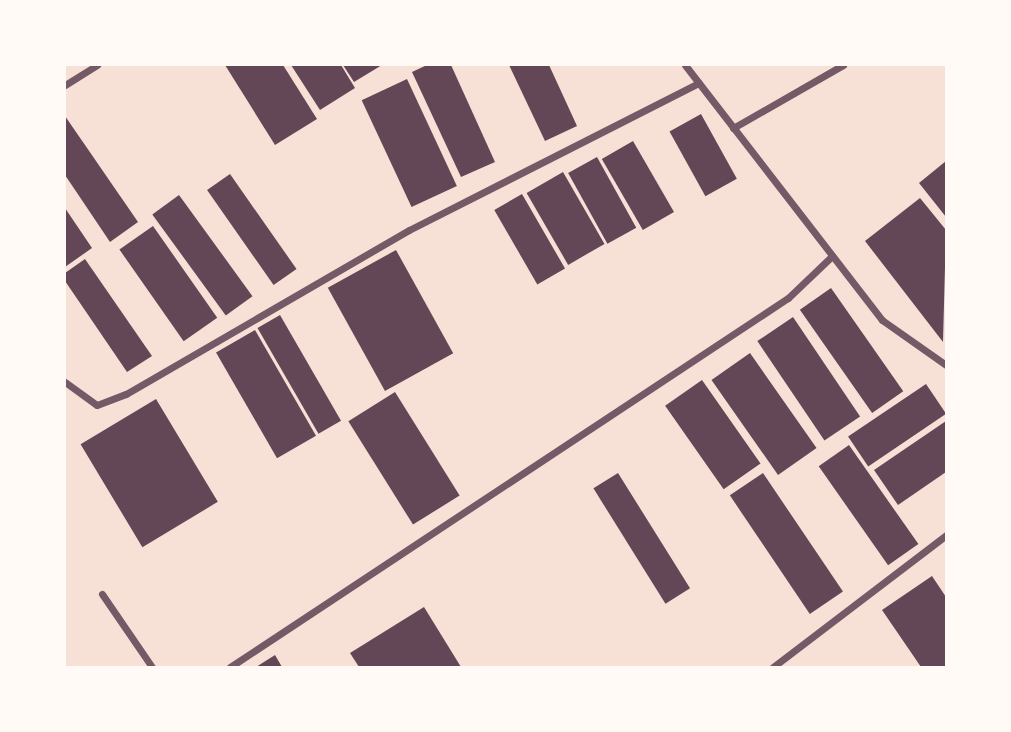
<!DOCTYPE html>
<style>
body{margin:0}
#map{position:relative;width:1011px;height:732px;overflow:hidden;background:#f7e1d7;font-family:Ubuntu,sans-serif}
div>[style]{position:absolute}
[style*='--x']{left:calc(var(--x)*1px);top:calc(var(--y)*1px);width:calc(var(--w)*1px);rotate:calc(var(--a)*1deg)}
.building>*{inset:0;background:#644757;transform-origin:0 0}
.minor>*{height:7px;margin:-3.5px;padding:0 3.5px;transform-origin:3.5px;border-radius:3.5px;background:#755966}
span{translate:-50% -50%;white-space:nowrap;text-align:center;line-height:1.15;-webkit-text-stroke:7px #fffaf5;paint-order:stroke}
.frame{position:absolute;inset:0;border:66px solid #fffaf5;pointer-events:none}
</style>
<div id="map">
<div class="building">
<i style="clip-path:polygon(225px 65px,283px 65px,317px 119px,275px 145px)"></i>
<i style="clip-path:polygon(291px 65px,341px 65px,355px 88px,320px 110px)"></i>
<i style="clip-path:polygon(343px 65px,382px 65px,354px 82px)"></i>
<i style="clip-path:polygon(427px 65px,451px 65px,495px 162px,461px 177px,412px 72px)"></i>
<i style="clip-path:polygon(509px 65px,549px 65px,577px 126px,545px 141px)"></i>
<i style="left:407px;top:79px;width:118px;height:50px;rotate:65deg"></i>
<i style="left:701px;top:114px;width:74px;height:36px;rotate:61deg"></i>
<i style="clip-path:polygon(65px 116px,138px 222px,110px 242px,65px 175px)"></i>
<i style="left:633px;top:141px;width:82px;height:36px;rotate:60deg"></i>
<i style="left:597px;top:157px;width:81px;height:33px;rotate:61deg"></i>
<i style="clip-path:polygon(946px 161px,946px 217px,919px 183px)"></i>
<i style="left:563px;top:172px;width:83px;height:42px;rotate:60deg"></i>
<i style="left:230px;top:174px;width:116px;height:28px;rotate:55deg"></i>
<i style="left:522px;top:194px;width:86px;height:32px;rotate:60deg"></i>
<i style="left:179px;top:195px;width:125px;height:33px;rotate:54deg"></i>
<i style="clip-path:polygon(920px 198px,946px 230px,943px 342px,865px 241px)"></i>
<i style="clip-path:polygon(65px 208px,92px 248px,65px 267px)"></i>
<i style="left:153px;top:226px;width:112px;height:41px;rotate:55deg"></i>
<i style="left:396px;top:250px;width:118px;height:78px;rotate:61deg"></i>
<i style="clip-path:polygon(85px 259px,152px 356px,127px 372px,65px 281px,65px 273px)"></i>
<i style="left:831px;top:288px;width:126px;height:38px;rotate:55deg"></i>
<i style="left:280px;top:315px;width:122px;height:26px;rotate:60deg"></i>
<i style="left:793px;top:317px;width:120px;height:43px;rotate:56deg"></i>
<i style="left:255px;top:330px;width:122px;height:45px;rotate:60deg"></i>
<i style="left:750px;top:353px;width:116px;height:47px;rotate:55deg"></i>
<i style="left:702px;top:380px;width:102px;height:45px;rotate:55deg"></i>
<i style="left:926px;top:384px;width:36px;height:94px;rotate:56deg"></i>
<i style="left:395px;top:392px;width:122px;height:55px;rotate:58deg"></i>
<i style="left:156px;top:399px;width:120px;height:88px;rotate:59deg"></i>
<i style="clip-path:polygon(946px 421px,946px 472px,898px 505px,874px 470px)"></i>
<i style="left:849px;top:445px;width:121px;height:37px;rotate:55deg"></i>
<i style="left:618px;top:473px;width:136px;height:29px;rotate:58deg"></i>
<i style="left:763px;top:473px;width:143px;height:40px;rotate:56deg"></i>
<i style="clip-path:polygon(932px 576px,946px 597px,946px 667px,921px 667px,882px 610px)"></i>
<i style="clip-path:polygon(424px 607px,461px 667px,359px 667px,350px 653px)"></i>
<i style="clip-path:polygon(275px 655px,282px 667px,256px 667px)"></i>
</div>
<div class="minor">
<i style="--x:685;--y:65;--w:322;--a:52.3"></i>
<i style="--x:882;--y:320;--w:78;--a:35.1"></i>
<i style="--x:65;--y:85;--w:38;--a:-32"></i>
<i style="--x:733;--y:128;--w:127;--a:-29.8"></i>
<i style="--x:65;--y:382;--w:39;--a:36"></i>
<i style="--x:97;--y:405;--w:31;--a:-21"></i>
<i style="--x:126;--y:394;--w:327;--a:-30.1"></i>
<i style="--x:409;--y:230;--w:325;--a:-26.9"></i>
<i style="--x:102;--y:594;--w:88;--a:55.6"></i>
<i style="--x:230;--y:667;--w:669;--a:-33.48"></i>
<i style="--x:788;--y:298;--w:61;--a:-43.7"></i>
<i style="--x:773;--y:667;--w:218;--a:-37.3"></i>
</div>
<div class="frame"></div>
</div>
